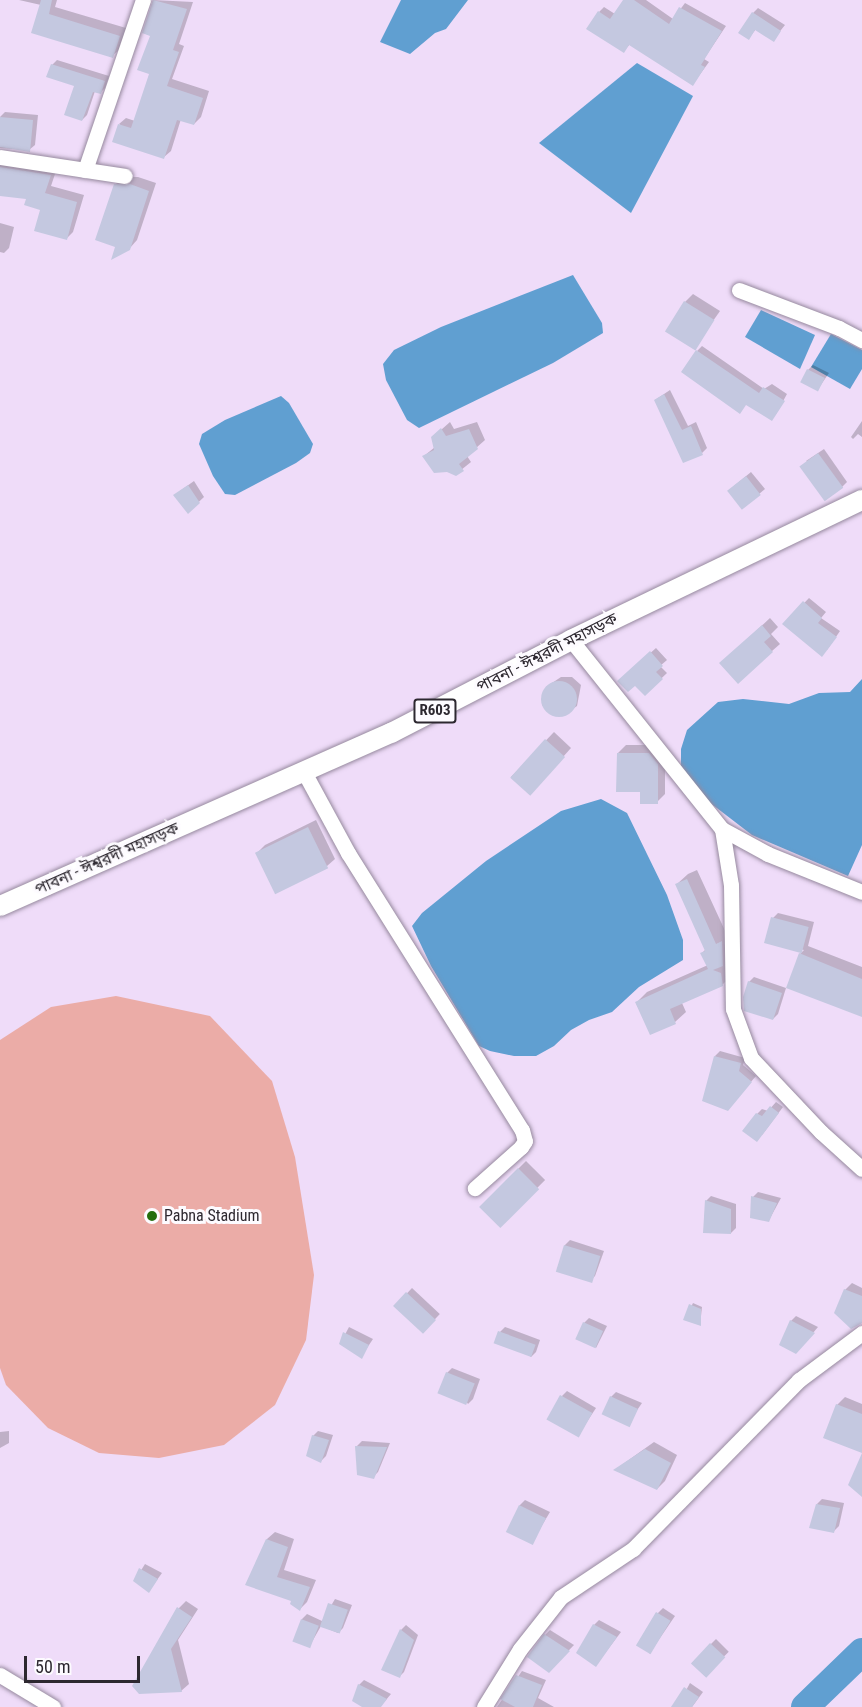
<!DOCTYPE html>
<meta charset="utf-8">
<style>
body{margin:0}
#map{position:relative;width:862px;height:1707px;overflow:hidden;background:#f7e8ff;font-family:"Roboto Condensed","Noto Sans Bengali",sans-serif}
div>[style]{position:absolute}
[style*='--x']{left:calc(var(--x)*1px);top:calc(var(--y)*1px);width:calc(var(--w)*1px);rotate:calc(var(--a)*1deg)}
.built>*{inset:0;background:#efdcf9;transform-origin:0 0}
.green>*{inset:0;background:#ebaca7}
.water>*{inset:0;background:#609fd1}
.shadow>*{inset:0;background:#0003;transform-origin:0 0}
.river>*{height:28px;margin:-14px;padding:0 14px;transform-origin:14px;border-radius:14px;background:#609fd1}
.building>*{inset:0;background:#c4c8e0;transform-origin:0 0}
.round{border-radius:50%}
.roads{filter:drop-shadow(0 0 2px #96899e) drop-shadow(0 0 2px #96899e)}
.minor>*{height:15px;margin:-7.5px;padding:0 7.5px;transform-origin:7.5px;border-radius:7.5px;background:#fff}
.major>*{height:20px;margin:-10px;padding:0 10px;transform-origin:10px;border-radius:10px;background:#fff}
.dots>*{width:16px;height:16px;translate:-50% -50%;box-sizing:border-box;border:3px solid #fdfbff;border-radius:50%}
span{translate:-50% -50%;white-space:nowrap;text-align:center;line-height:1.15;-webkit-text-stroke:6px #fdfbff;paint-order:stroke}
.shield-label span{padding:2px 4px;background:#fdfbff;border:2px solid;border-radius:4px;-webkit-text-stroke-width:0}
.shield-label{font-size:15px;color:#2d2830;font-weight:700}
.street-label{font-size:16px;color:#2d2830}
.poi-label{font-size:16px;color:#2d2830}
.left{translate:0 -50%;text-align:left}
.scale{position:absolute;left:24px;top:1656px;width:116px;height:27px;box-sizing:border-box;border:3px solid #2d2830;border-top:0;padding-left:8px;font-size:18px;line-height:21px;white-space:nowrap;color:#2d2830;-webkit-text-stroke:4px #fdfbff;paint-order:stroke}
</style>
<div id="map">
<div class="built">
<i style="left:0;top:0;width:862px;height:1707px"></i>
</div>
<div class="green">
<i style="clip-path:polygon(116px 996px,210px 1016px,272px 1081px,295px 1157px,314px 1275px,306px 1340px,275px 1405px,224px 1445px,159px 1458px,99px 1453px,48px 1428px,6px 1385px,0 1368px,0 1040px,51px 1007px)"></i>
</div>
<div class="water">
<i style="clip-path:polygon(401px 0,468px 0,446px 29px,435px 33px,410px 54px,380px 42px)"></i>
<i style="clip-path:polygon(637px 63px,693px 96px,631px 213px,539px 143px)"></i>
<i style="clip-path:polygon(573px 275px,602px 323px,603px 333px,553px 363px,419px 428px,407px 420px,386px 380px,383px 364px,394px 350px,441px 327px)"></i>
<i style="clip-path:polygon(761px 310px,815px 335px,800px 369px,745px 337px)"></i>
<i style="clip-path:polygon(831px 334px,862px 350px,862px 369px,850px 389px,811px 367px)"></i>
<i style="clip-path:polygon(281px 396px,289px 403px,313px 444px,310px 453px,296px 463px,235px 495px,225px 494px,213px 476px,199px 444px,202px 434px,225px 420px)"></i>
<i style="clip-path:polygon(862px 679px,862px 845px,848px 876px,752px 835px,709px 802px,681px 766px,681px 749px,687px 730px,718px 702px,743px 699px,789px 704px,819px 693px,850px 692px)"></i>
<i style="clip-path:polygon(601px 799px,627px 813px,667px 895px,683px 940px,683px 960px,639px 987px,612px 1012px,589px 1020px,571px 1030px,554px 1046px,536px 1056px,514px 1056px,490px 1051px,479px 1046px,431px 966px,412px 926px,422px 913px,486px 861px,561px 811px)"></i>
</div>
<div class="shadow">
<i style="clip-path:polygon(19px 0,57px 0,55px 7px,126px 28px,120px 49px,112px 56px,32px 32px,41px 5px)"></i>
<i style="clip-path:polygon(153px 0,193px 2px,179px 44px,184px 46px,172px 79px,209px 91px,201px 117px,194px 124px,181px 119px,171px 151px,164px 157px,119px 124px,126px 118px,135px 121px,150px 73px,152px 35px,144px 32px)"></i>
<i style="clip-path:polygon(625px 0,646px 0,673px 19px,685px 3px,726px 26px,704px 59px,709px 62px,693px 84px,630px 44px,624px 51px,599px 12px,604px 7px,615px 14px)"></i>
<i style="clip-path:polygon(758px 8px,785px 25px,773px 40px,756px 29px,749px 38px,753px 13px)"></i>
<i style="clip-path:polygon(57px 60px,109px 76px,105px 88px,100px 93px,95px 91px,87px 115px,82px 120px,76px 85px,52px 65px)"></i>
<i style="clip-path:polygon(5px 112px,38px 115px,35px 145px,29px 150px,0 148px,0 117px)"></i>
<i style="clip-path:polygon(0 157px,57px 168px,51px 186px,84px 195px,73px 232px,66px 239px,42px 209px,27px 198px,0 195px)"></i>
<i style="clip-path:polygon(123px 177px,138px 177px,156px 183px,137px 240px,129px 249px,115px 185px)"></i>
<i style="clip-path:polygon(0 223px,14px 227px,9px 248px,4px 253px,0 252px)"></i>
<i style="clip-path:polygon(693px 294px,720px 311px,694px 348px,685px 302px)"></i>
<i style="clip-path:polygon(702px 346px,764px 389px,772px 384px,787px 394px,776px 414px,697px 351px)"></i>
<i style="clip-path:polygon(813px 365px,829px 373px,818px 389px,808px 370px)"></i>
<i style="clip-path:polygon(670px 390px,688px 426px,696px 422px,707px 448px,702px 453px,655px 400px)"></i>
<i style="clip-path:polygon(862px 421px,862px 437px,858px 434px,853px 439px,851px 437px)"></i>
<i style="clip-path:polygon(450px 422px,454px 429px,477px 422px,485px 440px,467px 456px,471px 462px,456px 474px,424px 456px,435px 447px,441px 430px)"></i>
<i style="clip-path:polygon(824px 449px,847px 482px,842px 487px,806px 461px)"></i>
<i style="clip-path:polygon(751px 472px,765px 489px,743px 508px,734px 486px)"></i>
<i style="clip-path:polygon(194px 481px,204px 497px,188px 512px,180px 491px)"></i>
<i style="clip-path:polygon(809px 598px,826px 612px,821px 618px,840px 631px,827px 650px,784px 624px)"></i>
<i style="clip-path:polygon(770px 618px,778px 627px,771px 634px,780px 644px,772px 651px,729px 656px)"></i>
<i style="clip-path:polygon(656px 648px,667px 660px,660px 666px,667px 673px,645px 694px,635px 684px,619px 681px)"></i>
<i style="clip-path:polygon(561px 677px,572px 677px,581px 685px,577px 706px,564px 715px,547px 710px,542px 705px,546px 687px)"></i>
<i style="clip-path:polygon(554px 732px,571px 748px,537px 786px,511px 777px)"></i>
<i style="clip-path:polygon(626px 745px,657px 745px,665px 756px,665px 794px,657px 802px,642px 791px,618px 753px)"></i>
<i style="clip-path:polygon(316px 820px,335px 859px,327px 866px,276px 892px,257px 853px,265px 845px)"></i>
<i style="clip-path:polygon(697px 870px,727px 935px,733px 974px,722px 985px,682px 1003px,686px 1012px,675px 1022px,651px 1034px,636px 1003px,647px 992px,708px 965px,702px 953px,706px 949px,677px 884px,688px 874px)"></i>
<i style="clip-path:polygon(778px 913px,814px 922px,808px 946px,862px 967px,862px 1015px,800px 954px,804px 950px,767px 942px,773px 918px)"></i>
<i style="clip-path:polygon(754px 977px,786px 988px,778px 1014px,773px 1019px,749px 982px)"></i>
<i style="clip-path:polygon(720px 1051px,745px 1058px,743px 1065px,756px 1076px,732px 1104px,715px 1056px)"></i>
<i style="clip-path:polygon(776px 1102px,783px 1107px,762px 1135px,757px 1114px,762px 1109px,768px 1111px)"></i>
<i style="left:526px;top:1161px;width:27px;height:64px;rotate:45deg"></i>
<i style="clip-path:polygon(758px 1192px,781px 1198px,769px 1220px,753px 1197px)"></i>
<i style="clip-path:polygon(711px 1196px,736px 1204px,736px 1228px,731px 1233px,706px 1201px)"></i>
<i style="clip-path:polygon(570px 1240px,604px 1251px,595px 1276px,590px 1281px,557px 1270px,565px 1245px)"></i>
<i style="clip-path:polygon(852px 1283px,862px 1288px,862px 1322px,845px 1290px)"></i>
<i style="left:412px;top:1288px;width:38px;height:23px;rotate:43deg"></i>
<i style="clip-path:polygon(693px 1303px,702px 1307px,700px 1325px,685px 1319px)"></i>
<i style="clip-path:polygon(796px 1316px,818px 1327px,801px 1347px,791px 1321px)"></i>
<i style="clip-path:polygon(589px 1318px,607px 1326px,596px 1348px,584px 1323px)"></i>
<i style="clip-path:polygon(349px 1327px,373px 1339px,361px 1357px,340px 1344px)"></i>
<i style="clip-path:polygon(505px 1327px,540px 1340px,536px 1352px,531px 1357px,500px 1332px)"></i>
<i style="clip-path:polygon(452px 1368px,480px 1379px,473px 1399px,468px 1404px,447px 1373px)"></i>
<i style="clip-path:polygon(567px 1391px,596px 1408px,579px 1434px,562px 1396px)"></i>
<i style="clip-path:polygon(616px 1392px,642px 1403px,631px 1419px,611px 1397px)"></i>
<i style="clip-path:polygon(845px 1397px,862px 1404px,862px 1451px,837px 1405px)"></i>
<i style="clip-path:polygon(9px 1431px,9px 1443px,0 1448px,0 1432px)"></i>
<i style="clip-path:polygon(318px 1431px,333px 1435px,326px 1456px,321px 1461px,313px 1436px)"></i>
<i style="clip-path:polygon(362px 1441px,390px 1443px,378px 1472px,373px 1477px,357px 1446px)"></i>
<i style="clip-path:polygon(654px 1442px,677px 1455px,665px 1481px,657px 1489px,616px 1469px)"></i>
<i style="clip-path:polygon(822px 1499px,844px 1503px,839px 1526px,834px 1531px,817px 1504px)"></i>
<i style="clip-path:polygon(525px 1500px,550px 1512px,532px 1542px,509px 1532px,520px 1505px)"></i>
<i style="clip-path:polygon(275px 1532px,294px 1539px,284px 1570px,316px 1580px,307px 1602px,300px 1609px,293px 1600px,247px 1584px,267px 1539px)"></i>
<i style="clip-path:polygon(145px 1564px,162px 1573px,149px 1591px,135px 1580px)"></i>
<i style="clip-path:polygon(335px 1599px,352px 1605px,343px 1628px,338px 1633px,321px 1626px,309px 1647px,294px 1640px,302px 1619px,307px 1614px,322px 1621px)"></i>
<i style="clip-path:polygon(186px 1601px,198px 1609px,178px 1640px,189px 1684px,181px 1691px,134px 1686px,179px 1608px)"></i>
<i style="clip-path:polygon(663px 1608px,675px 1616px,649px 1654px,658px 1613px)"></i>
<i style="clip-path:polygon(599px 1620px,621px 1632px,596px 1665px,594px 1625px)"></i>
<i style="clip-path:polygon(406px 1625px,418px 1635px,404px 1672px,399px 1677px,401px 1630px)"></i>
<i style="clip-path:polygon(550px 1630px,574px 1645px,549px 1671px,545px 1635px)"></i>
<i style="left:716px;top:1639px;width:18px;height:34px;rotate:45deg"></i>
<i style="clip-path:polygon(522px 1671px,546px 1680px,538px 1698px,554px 1707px,497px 1707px)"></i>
<i style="clip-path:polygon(364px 1680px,391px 1694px,380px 1707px,365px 1707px,359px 1685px)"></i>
<i style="clip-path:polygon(690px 1683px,703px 1692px,692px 1707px,677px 1707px)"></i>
</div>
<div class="river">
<i style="--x:805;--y:1707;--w:79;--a:-44"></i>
</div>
<div class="building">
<i style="clip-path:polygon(41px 0,52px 0,49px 14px,120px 36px,113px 58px,31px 33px)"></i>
<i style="clip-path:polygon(153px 0,187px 9px,173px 50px,179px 52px,167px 86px,203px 98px,194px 125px,177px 120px,164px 159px,112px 142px,118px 124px,131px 128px,149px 74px,137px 70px,150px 36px,142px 33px)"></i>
<i style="clip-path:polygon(623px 0,634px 0,669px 24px,679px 7px,722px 31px,701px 65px,705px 67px,693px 86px,629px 45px,624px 53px,586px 29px,598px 11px,610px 19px)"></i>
<i style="clip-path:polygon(752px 12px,781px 31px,774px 42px,755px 30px,749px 40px,738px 33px)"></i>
<i style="clip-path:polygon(51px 64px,105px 81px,101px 94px,93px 92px,82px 121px,64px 115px,74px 86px,46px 77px)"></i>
<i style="clip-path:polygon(0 117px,33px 120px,30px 152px,0 147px)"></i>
<i style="clip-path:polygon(0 167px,51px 175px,45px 193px,77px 202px,67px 240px,34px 231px,40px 210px,24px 205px,26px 199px,0 196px)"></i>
<i style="clip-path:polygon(114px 184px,130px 184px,149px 191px,130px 250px,111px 260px,115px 247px,95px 240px)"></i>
<i style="left:684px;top:301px;width:36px;height:36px;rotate:32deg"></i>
<i style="clip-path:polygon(696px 350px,759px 393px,763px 387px,785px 401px,772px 421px,746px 405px,740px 414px,681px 372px)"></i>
<i style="left:807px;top:369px;width:20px;height:15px;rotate:27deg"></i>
<i style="clip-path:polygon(664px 394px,682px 430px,691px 426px,703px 455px,683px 463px,654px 400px)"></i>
<i style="clip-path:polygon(441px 428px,446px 436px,469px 429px,478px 449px,459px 464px,464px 471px,456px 476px,447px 472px,434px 473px,422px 456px,434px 450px,431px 437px)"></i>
<i style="left:818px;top:453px;width:43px;height:23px;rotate:54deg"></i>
<i style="left:746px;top:476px;width:24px;height:24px;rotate:52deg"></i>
<i style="clip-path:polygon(188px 485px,200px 503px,188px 514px,173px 495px)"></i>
<i style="clip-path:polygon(803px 601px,822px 618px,818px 623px,837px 637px,822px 657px,782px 624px)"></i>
<i style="clip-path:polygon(762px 625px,771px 636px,764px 642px,773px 652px,738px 684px,719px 663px)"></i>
<i style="clip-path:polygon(650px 651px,663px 666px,656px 672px,663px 679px,645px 696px,635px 686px,628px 692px,617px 681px)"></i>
<i class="round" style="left:541px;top:681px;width:36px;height:36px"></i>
<i style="left:545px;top:739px;width:27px;height:52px;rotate:42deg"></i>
<i style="clip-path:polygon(617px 753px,649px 753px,658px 764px,658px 804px,640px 804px,640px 792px,616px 792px)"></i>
<i style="left:308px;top:827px;width:46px;height:59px;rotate:64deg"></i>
<i style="clip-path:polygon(687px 879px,716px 944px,722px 941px,723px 966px,713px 970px,721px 973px,723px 986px,670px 1009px,676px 1024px,650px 1035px,635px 1002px,708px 969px,700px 953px,705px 951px,675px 884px)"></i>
<i style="left:771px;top:917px;width:39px;height:27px;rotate:15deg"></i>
<i style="clip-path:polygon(799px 953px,862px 979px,862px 1017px,786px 988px)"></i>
<i style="clip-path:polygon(748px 981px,782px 993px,773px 1020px,744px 1011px,743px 997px)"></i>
<i style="clip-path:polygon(714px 1056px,741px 1063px,739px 1071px,752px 1082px,728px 1111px,702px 1101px)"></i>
<i style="clip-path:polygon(770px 1106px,779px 1113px,757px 1142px,742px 1131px,756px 1113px,762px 1116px)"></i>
<i style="left:518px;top:1168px;width:30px;height:55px;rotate:45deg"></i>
<i style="clip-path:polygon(751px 1196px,777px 1203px,769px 1222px,750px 1218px)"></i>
<i style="clip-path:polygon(705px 1200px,731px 1209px,731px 1234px,703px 1233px)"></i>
<i style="left:564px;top:1245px;width:38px;height:28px;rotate:17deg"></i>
<i style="clip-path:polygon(844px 1289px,862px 1296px,862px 1323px,851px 1329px,834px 1313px)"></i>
<i style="left:406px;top:1292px;width:41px;height:19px;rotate:43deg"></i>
<i style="clip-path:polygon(689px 1304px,701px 1309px,701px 1326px,683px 1320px)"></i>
<i style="clip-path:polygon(790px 1320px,815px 1333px,796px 1354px,779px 1345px)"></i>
<i style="left:583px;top:1322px;width:22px;height:19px;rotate:24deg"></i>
<i style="left:498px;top:1331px;width:40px;height:13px;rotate:20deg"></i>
<i style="clip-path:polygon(343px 1332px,369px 1345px,362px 1359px,339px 1344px)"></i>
<i style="left:446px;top:1372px;width:31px;height:23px;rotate:22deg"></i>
<i style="left:560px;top:1395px;width:37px;height:28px;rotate:29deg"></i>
<i style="left:610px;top:1396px;width:31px;height:20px;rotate:25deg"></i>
<i style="clip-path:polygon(836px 1404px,862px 1414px,862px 1497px,848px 1485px,862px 1453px,823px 1438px)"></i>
<i style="clip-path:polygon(312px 1435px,329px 1440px,321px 1463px,306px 1456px)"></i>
<i style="clip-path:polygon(355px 1446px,387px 1447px,374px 1479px,357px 1475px)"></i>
<i style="clip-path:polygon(645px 1449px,671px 1463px,657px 1490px,613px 1470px)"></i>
<i style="clip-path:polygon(816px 1504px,840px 1508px,834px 1533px,809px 1528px)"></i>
<i style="left:519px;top:1505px;width:30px;height:30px;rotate:26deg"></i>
<i style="clip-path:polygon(266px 1539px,288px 1547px,277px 1577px,310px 1587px,300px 1611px,290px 1604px,291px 1601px,245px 1585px)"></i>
<i style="clip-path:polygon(139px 1568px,158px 1579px,149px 1593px,133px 1581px)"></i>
<i style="left:328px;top:1603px;width:21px;height:25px;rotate:19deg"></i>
<i style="clip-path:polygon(177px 1607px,192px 1617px,171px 1649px,182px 1692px,139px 1694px,132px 1686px)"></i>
<i style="left:656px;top:1612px;width:17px;height:39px;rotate:31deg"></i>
<i style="left:301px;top:1619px;width:19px;height:24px;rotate:21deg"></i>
<i style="clip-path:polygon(593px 1624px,617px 1637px,596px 1667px,576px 1653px)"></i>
<i style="clip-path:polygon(400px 1629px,414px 1640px,400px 1678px,381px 1670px)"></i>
<i style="clip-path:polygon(544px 1634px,570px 1651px,549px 1673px,527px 1657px)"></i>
<i style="left:710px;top:1643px;width:21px;height:28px;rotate:43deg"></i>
<i style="clip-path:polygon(516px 1675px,542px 1685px,533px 1707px,515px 1707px,500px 1699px)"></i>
<i style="clip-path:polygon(358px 1684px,372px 1691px,387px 1699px,381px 1707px,362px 1707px,352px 1701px)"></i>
<i style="clip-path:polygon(684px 1687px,699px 1697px,692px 1707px,671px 1707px)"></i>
</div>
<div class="roads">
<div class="minor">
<i style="--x:0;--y:157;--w:126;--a:8.6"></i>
<i style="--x:85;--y:170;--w:180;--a:-71.2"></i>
<i style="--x:739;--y:290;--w:107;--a:20.8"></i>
<i style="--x:839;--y:328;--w:26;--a:28"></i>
<i style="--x:571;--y:640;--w:242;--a:51.4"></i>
<i style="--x:722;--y:829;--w:57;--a:80.9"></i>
<i style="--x:731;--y:885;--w:124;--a:89.1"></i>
<i style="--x:733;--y:1009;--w:52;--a:69.8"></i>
<i style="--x:751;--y:1058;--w:102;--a:46.6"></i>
<i style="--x:821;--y:1132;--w:55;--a:42.1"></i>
<i style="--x:304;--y:772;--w:92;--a:61.5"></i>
<i style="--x:348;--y:853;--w:327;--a:57.9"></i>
<i style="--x:522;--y:1130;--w:11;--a:75"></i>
<i style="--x:525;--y:1141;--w:7;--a:124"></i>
<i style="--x:521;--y:1147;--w:62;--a:138.3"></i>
<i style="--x:722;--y:829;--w:52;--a:28.5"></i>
<i style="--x:768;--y:854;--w:101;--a:22"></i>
<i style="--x:0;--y:1675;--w:62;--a:31.1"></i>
<i style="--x:484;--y:1707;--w:68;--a:-58.2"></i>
<i style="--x:520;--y:1649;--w:66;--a:-51.7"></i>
<i style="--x:561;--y:1597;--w:87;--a:-33.7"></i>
<i style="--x:633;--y:1549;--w:237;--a:-45.5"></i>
<i style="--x:799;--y:1380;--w:79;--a:-36.7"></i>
</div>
<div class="major">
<i style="--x:0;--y:906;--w:428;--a:-23.9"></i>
<i style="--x:391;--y:733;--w:203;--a:-27.3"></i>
<i style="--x:571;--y:640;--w:323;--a:-25.7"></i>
</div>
</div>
<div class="dots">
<i style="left:152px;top:1216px;background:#246e0e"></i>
</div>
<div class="shield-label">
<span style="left:435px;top:711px">R603</span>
</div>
<div class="street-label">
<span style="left:547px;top:653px;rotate:-27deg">পাবনা - ঈশ্বরদী মহাসড়ক</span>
<span style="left:107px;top:859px;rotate:-24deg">পাবনা - ঈশ্বরদী মহাসড়ক</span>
</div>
<div class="poi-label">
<span class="left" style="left:164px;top:1216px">Pabna Stadium</span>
</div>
<div class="scale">50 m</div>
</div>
